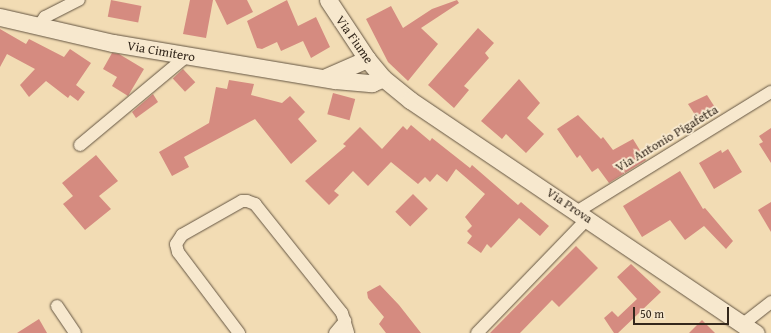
<!DOCTYPE html>
<style>
body{margin:0}
#map{position:relative;width:771px;height:333px;overflow:hidden;background:#f2dcb4;font-family:"Gentium Book Plus",serif}
div>[style]{position:absolute}
[style*='--x']{left:calc(var(--x)*1px);top:calc(var(--y)*1px);width:calc(var(--w)*1px);rotate:calc(var(--a)*1deg)}
.building>*{inset:0;background:#d58b80;transform-origin:0 0}
.roads{filter:drop-shadow(0 0 1px #645542) drop-shadow(0 0 1px #645542)}
.street>*{height:12px;margin:-6px;padding:0 6px;transform-origin:6px;border-radius:6px;background:#f7e8ce}
.secondary>*{height:17px;margin:-8.5px;padding:0 8.5px;transform-origin:8.5px;border-radius:8.5px;background:#f7e8ce}
span{translate:-50% -50%;white-space:nowrap;text-align:center;line-height:1.15;-webkit-text-stroke:4px #f7e8ce;paint-order:stroke}
.street-label{font-size:13px;color:#34281c}
.scale{position:absolute;left:633px;top:307px;width:96px;height:18px;box-sizing:border-box;border:2px solid #34281c;border-top:0;padding-left:5px;font-size:12px;line-height:14px;white-space:nowrap;color:#34281c;-webkit-text-stroke:3px #f7e8ce;paint-order:stroke}
</style>
<div id="map">
<div class="building">
<i style="left:111px;top:0;width:31px;height:17px;rotate:11deg"></i>
<i style="clip-path:polygon(190px 0,213px 0,206px 38px,183px 34px)"></i>
<i style="clip-path:polygon(215px 0,247px 0,253px 12px,227px 25px)"></i>
<i style="clip-path:polygon(287px 0,298px 26px,316px 17px,330px 47px,311px 58px,303px 41px,281px 51px,277px 42px,262px 49px,257px 48px,247px 21px)"></i>
<i style="clip-path:polygon(457px 0,459px 3px,421px 28px,438px 44px,408px 81px,388px 62px,366px 19px,391px 6px,403px 28px,432px 9px)"></i>
<i style="clip-path:polygon(478px 28px,494px 43px,485px 53px,489px 58px,464px 86px,469px 90px,454px 108px,428px 85px)"></i>
<i style="clip-path:polygon(0 29px,26px 44px,29px 39px,64px 57px,70px 49px,91px 63px,76px 85px,85px 92px,78px 101px,70px 95px,68px 98px,46px 81px,29px 97px,20px 85px,35px 69px,7px 54px,0 67px)"></i>
<i style="clip-path:polygon(112px 53px,119px 54px,144px 69px,128px 96px,112px 86px,117px 77px,103px 69px)"></i>
<i style="left:183px;top:69px;width:18px;height:14px;rotate:47deg"></i>
<i style="clip-path:polygon(519px 79px,540px 103px,527px 118px,544px 134px,526px 153px,506px 134px,502px 139px,481px 121px)"></i>
<i style="clip-path:polygon(229px 80px,254px 84px,251px 95px,282px 103px,290px 96px,305px 112px,298px 119px,317px 141px,291px 164px,255px 119px,184px 157px,189px 167px,172px 176px,159px 152px,209px 123px,216px 87px,227px 89px)"></i>
<i style="left:333px;top:93px;width:23px;height:22px;rotate:15deg"></i>
<i style="clip-path:polygon(153px 94px,158px 102px,136px 118px,132px 112px)"></i>
<i style="clip-path:polygon(707px 95px,718px 112px,701px 124px,688px 104px)"></i>
<i style="clip-path:polygon(578px 115px,601px 139px,603px 137px,613px 150px,633px 139px,646px 160px,609px 183px,598px 168px,592px 172px,580px 155px,577px 158px,557px 129px)"></i>
<i style="clip-path:polygon(411px 125px,430px 141px,432px 138px,470px 168px,472px 165px,518px 205px,521px 202px,549px 226px,540px 236px,519px 218px,491px 248px,487px 244px,481px 253px,467px 243px,472px 236px,467px 231px,472px 226px,465px 217px,485px 194px,456px 169px,447px 182px,437px 174px,430px 182px,425px 177px,418px 184px,391px 162px,368px 186px,353px 171px,334px 191px,339px 195px,329px 205px,305px 181px,346px 146px,343px 144px,360px 127px,382px 149px,403px 126px,407px 130px)"></i>
<i style="clip-path:polygon(771px 128px,771px 163px,759px 144px,763px 142px,759px 136px)"></i>
<i style="clip-path:polygon(728px 149px,742px 172px,714px 189px,699px 163px,721px 150px,722px 153px)"></i>
<i style="clip-path:polygon(96px 155px,118px 181px,99px 196px,111px 209px,85px 230px,63px 204px,73px 196px,62px 183px)"></i>
<i style="clip-path:polygon(680px 171px,703px 209px,705px 208px,733px 241px,726px 249px,704px 226px,685px 240px,670px 220px,642px 237px,623px 206px)"></i>
<i style="left:413px;top:194px;width:21px;height:25px;rotate:45deg"></i>
<i style="clip-path:polygon(771px 202px,771px 232px,758px 210px)"></i>
<i style="clip-path:polygon(576px 246px,598px 268px,559px 307px,552px 300px,520px 333px,490px 333px)"></i>
<i style="clip-path:polygon(631px 264px,661px 292px,618px 333px,614px 333px,604px 318px,612px 311px,618px 317px,637px 299px,617px 277px)"></i>
<i style="clip-path:polygon(380px 285px,399px 305px,421px 333px,386px 333px,379px 324px,384px 317px,368px 298px,367px 292px)"></i>
<i style="clip-path:polygon(39px 319px,47px 333px,17px 333px)"></i>
<i style="clip-path:polygon(702px 320px,715px 333px,689px 333px)"></i>
</div>
<div class="roads">
<div class="street">
<i style="--x:38;--y:27;--w:12;--a:-55"></i>
<i style="--x:45;--y:17;--w:38;--a:-27"></i>
<i style="--x:80;--y:145;--w:139;--a:-39.8"></i>
<i style="--x:578;--y:211;--w:227;--a:-31.7"></i>
<i style="--x:57;--y:306;--w:32;--a:56"></i>
<i style="--x:743;--y:324;--w:36;--a:-38"></i>
<i style="--x:239;--y:333;--w:101;--a:-127"></i>
<i style="--x:178;--y:252;--w:8;--a:-104"></i>
<i style="--x:176;--y:244;--w:11;--a:-56"></i>
<i style="--x:182;--y:235;--w:69;--a:-29.5"></i>
<i style="--x:242;--y:201;--w:5;--a:0"></i>
<i style="--x:247;--y:201;--w:9;--a:21"></i>
<i style="--x:255;--y:204;--w:139;--a:51.4"></i>
<i style="--x:342;--y:313;--w:21;--a:73"></i>
<i style="--x:335;--y:333;--w:16;--a:-50"></i>
<i style="--x:477;--y:333;--w:160;--a:-46"></i>
</div>
<div class="secondary">
<i style="--x:328;--y:0;--w:71;--a:56.5"></i>
<i style="--x:367;--y:59;--w:25;--a:50"></i>
<i style="--x:383;--y:78;--w:35;--a:39"></i>
<i style="--x:410;--y:100;--w:417;--a:34"></i>
<i style="--x:0;--y:17;--w:116;--a:13"></i>
<i style="--x:113;--y:43;--w:225;--a:9.5"></i>
<i style="--x:335;--y:80;--w:37;--a:5"></i>
<i style="--x:372;--y:83;--w:12;--a:-24"></i>
<i style="--x:326;--y:77;--w:45;--a:-23.7"></i>
</div>
</div>
<div class="street-label">
<span style="left:354px;top:40px;rotate:55deg">Via Fiume</span>
<span style="left:161px;top:52px;rotate:10deg">Via Cimitero</span>
<span style="left:667px;top:139px;rotate:-31deg">Via Antonio Pigafetta</span>
<span style="left:569px;top:206px;rotate:34deg">Via Prova</span>
</div>
<div class="scale">50 m</div>
</div>
